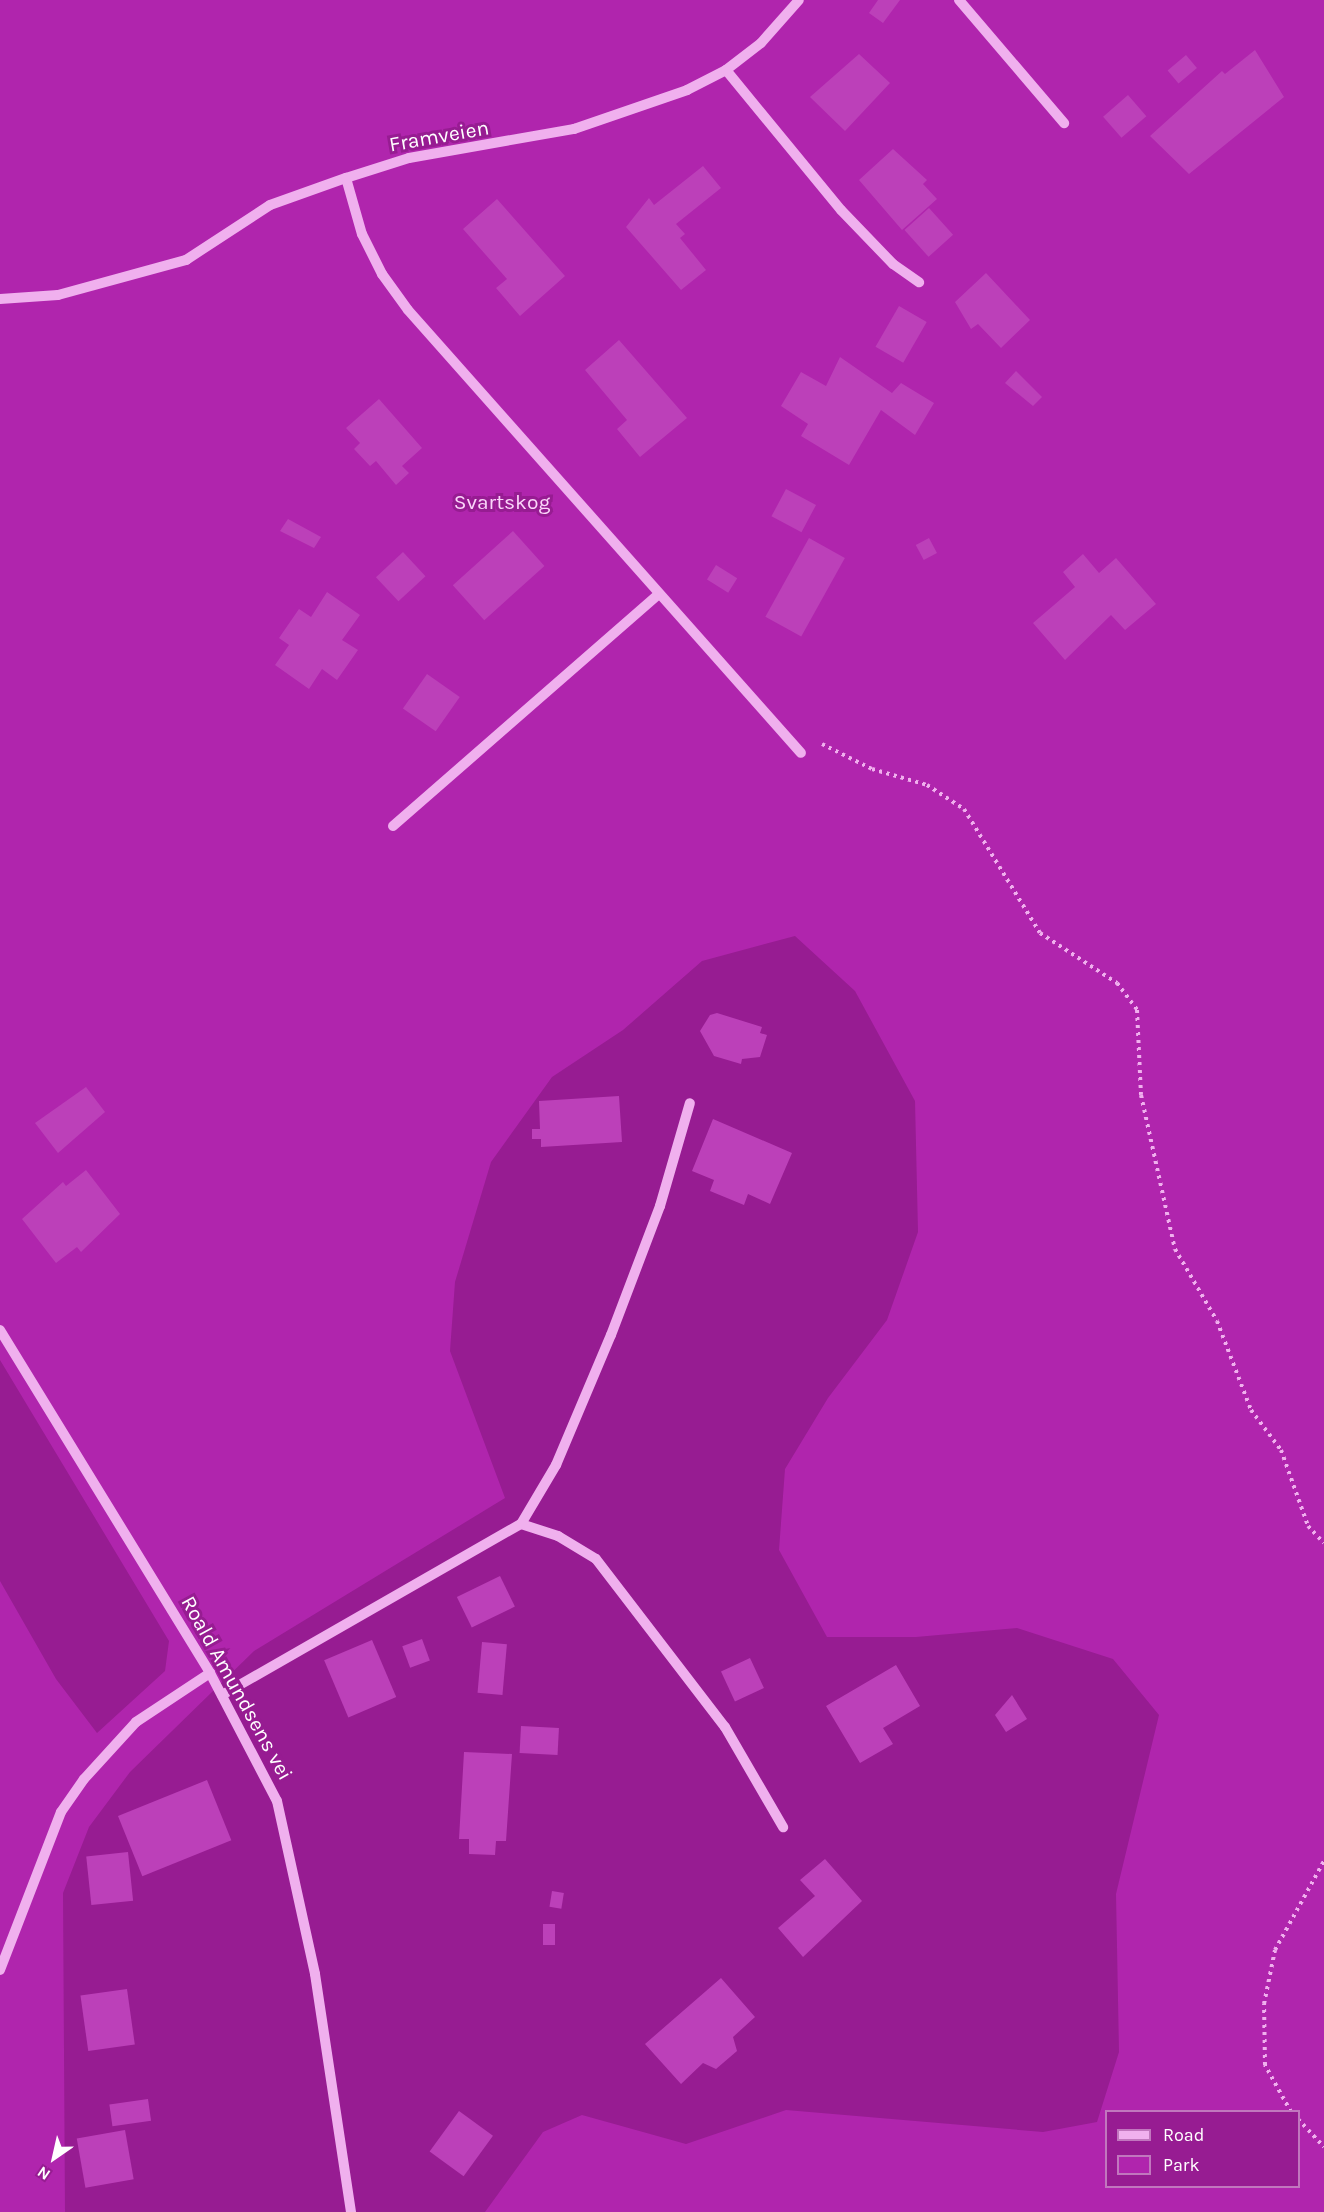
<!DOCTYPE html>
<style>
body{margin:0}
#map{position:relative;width:1324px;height:2212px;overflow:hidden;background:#971c92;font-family:Karla,sans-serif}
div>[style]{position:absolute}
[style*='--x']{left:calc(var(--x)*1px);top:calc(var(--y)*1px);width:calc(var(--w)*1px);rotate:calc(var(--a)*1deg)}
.green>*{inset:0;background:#b025ad}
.building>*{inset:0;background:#bc40b9;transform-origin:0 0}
.path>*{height:4px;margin-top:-2px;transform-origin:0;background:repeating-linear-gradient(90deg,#f0b0ee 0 3px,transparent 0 7.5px)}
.minor>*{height:10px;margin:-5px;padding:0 5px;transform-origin:5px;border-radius:5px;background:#f0b0ee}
span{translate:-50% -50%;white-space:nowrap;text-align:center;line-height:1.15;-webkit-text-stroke:6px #971c92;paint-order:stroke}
.street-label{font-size:21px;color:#fff}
.park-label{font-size:21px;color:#fbd6fa}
.legend{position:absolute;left:1105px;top:2110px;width:195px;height:78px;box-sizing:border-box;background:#971c92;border:2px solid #c177be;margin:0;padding:8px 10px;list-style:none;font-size:18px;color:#fff}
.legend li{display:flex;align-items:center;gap:12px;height:30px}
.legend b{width:30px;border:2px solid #c177be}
.north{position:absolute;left:24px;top:2128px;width:60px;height:60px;-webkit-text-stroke:4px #971c92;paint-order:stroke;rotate:214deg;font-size:16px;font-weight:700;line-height:24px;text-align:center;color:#fff}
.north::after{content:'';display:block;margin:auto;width:21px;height:27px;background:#fff;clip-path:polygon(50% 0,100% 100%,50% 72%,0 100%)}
</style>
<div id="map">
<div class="green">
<i style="clip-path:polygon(evenodd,0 0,1324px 0,1324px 2212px,485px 2212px,543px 2132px,582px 2115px,686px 2144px,786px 2110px,1043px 2132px,1097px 2122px,1119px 2052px,1116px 1894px,1159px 1715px,1113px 1659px,1017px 1628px,916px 1637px,827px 1637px,779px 1550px,785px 1469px,828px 1398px,887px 1320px,918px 1232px,915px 1101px,855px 991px,795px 936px,702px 961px,623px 1030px,552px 1077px,491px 1162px,455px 1282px,450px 1351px,505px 1498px,254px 1651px,130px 1772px,89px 1827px,63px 1893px,65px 2212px,0 2212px,0 1581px,56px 1679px,97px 1733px,165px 1671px,169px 1641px,0 1360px,0 0,1106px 2112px,1298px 2112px,1298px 2186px,1106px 2186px,1106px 2112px)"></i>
</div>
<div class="building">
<i style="clip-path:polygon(878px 0,900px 0,883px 23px,869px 13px)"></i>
<i style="clip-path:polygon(1255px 50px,1284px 97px,1189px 174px,1150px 136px,1222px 71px,1225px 74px)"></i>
<i style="clip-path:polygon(859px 54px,890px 83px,845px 131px,810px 97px)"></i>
<i style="left:1186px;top:55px;width:17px;height:24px;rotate:50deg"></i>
<i style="left:1128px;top:95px;width:28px;height:33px;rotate:49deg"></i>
<i style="clip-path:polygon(893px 149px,927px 180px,923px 184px,937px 199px,902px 230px,859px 180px)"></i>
<i style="clip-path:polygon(703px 166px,721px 188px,676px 224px,685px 234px,680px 238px,706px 270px,681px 290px,626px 227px,649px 198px,654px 205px)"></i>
<i style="clip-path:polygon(497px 199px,565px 276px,520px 316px,496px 288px,507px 279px,463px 229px)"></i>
<i style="left:929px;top:208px;width:36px;height:33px;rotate:48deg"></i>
<i style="clip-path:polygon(986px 273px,1030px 320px,1001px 348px,978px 324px,971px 329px,955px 302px)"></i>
<i style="left:899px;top:306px;width:32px;height:47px;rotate:30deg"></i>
<i style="clip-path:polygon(619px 340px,687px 418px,640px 457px,617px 429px,627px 420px,585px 370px)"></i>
<i style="clip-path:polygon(840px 357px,892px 393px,901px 383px,934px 403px,915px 435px,881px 410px,849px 465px,801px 436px,808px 424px,781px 406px,801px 372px,826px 386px)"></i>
<i style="clip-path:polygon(1016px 371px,1042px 397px,1033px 406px,1005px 383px)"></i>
<i style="clip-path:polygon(379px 399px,422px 448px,402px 466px,409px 473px,396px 485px,376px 461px,370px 466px,354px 449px,360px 443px,346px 428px)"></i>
<i style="left:786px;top:489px;width:34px;height:31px;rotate:28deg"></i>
<i style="clip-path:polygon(288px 519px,321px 537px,314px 548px,280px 531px)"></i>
<i style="left:513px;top:531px;width:47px;height:81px;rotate:48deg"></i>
<i style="left:809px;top:538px;width:41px;height:90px;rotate:29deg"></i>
<i style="left:929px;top:538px;width:17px;height:15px;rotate:62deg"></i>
<i style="left:403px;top:552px;width:33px;height:37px;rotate:47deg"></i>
<i style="clip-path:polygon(1083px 554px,1099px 573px,1116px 558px,1156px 604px,1125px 630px,1111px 615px,1065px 660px,1033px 623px,1075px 587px,1063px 572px)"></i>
<i style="left:716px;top:565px;width:25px;height:17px;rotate:32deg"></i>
<i style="clip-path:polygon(327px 592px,360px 615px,342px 640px,358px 650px,337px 680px,322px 669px,309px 689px,275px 665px,289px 645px,279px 638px,299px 609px,311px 617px)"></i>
<i style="left:427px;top:674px;width:40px;height:42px;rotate:35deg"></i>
<i style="clip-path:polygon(717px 1013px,762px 1027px,760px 1033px,767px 1035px,760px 1057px,742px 1059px,741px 1064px,714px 1056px,700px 1031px,710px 1015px)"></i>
<i style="clip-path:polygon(86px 1087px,105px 1112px,58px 1153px,35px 1123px)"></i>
<i style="clip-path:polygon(619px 1096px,622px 1142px,541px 1147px,541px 1139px,532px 1139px,532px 1129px,540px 1129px,539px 1101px)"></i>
<i style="clip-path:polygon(713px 1119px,792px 1153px,770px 1204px,748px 1194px,744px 1205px,710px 1191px,714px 1180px,692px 1171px)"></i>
<i style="clip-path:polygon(86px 1170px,120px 1214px,81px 1252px,77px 1247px,56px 1263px,22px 1219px,63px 1182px,66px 1186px)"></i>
<i style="left:500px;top:1576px;width:34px;height:48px;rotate:64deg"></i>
<i style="left:422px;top:1639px;width:23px;height:21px;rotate:70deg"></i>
<i style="left:372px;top:1640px;width:62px;height:52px;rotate:67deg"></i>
<i style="left:482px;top:1642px;width:25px;height:51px;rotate:5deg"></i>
<i style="left:750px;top:1658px;width:33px;height:32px;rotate:65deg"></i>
<i style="clip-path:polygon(896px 1665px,920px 1706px,883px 1728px,893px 1744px,860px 1763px,826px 1706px)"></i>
<i style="clip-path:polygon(1012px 1695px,1027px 1719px,1006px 1732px,995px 1715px)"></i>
<i style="left:521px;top:1726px;width:38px;height:27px;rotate:3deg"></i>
<i style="clip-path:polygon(464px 1752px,512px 1754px,506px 1841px,496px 1841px,495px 1855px,469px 1854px,469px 1839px,459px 1839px)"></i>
<i style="left:207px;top:1780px;width:65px;height:96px;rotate:68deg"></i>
<i style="left:128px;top:1852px;width:49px;height:42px;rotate:84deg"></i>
<i style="clip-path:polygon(825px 1859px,862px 1901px,803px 1957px,778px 1928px,815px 1896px,800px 1880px)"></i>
<i style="left:552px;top:1891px;width:12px;height:16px;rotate:9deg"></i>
<i style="left:543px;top:1924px;width:12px;height:21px"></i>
<i style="clip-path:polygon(721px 1978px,755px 2017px,733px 2037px,737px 2051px,716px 2069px,703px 2063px,681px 2084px,645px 2044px)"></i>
<i style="left:127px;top:1989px;width:56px;height:47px;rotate:82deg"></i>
<i style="left:148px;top:2099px;width:22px;height:39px;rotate:82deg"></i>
<i style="left:459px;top:2111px;width:42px;height:50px;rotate:36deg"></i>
<i style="left:125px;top:2130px;width:50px;height:49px;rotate:80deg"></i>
</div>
<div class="path">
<i style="--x:822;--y:744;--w:56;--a:26.6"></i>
<i style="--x:872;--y:769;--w:57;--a:16.2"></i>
<i style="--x:927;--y:785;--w:44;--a:33"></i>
<i style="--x:964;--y:809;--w:145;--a:58.5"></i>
<i style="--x:1040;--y:933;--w:92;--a:33"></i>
<i style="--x:1117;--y:983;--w:34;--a:53"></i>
<i style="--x:1137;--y:1010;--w:85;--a:87.3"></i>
<i style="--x:1141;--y:1095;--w:158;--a:77.6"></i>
<i style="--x:1175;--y:1249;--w:83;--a:59.7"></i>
<i style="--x:1217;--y:1321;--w:95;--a:69.1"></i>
<i style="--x:1251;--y:1410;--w:50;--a:53.1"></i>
<i style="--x:1281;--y:1450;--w:81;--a:70.4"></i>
<i style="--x:1308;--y:1526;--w:23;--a:47"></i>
<i style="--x:1291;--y:2112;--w:54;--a:-119"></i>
<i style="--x:1265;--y:2065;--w:61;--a:-90.9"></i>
<i style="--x:1264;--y:2004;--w:55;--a:-78.5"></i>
<i style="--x:1275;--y:1950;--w:102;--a:-61.2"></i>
<i style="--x:1298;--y:2119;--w:38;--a:47"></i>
</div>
<div class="minor">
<i style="--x:959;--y:0;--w:162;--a:49.5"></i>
<i style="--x:726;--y:70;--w:181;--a:50.6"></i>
<i style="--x:841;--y:210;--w:75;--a:46.1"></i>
<i style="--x:893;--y:264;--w:32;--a:35"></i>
<i style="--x:346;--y:178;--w:58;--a:74.1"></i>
<i style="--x:362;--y:234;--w:45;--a:63.4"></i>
<i style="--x:382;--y:274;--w:44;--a:54.2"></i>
<i style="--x:408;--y:310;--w:592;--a:48.42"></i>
<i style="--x:0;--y:299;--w:58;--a:-3.9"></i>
<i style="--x:58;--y:295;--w:133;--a:-15.3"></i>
<i style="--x:186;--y:260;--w:100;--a:-33.2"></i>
<i style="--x:270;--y:205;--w:81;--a:-19.6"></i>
<i style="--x:346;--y:178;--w:66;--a:-17.6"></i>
<i style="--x:409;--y:158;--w:168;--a:-10"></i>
<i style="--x:574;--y:129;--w:120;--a:-19"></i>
<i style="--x:687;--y:90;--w:44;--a:-27.1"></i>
<i style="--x:726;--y:70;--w:44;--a:-37.6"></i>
<i style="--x:761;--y:43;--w:57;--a:-48.5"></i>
<i style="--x:393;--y:826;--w:352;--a:-41.1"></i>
<i style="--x:0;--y:1330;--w:402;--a:58.5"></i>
<i style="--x:210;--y:1673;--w:144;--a:62.4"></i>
<i style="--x:277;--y:1801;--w:177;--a:77.6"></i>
<i style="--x:315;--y:1974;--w:241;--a:81.4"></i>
<i style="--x:521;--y:1524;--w:39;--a:18"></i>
<i style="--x:558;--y:1536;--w:44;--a:31.2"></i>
<i style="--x:596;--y:1559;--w:212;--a:52.5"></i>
<i style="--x:725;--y:1727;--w:116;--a:59.9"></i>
<i style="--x:222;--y:1695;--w:344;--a:-29.8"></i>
<i style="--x:521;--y:1524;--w:69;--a:-59.3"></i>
<i style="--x:556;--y:1465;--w:141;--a:-67.1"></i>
<i style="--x:611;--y:1335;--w:138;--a:-69.2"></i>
<i style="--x:660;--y:1206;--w:107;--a:-73.8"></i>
<i style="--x:0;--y:1970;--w:169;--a:-68.9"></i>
<i style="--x:61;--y:1812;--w:40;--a:-55.1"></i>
<i style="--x:84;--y:1779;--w:77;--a:-47.6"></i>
<i style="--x:136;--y:1722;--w:89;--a:-33.5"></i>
</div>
<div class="street-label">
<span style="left:439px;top:136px;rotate:-10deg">Framveien</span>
<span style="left:237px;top:1688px;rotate:61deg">Roald Amundsens vei</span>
</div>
<div class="park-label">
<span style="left:502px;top:502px">Svartskog</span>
</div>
<ul class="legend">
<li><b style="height:8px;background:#f0b0ee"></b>Road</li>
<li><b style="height:16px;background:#b025ad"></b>Park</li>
</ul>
<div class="north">N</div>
</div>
